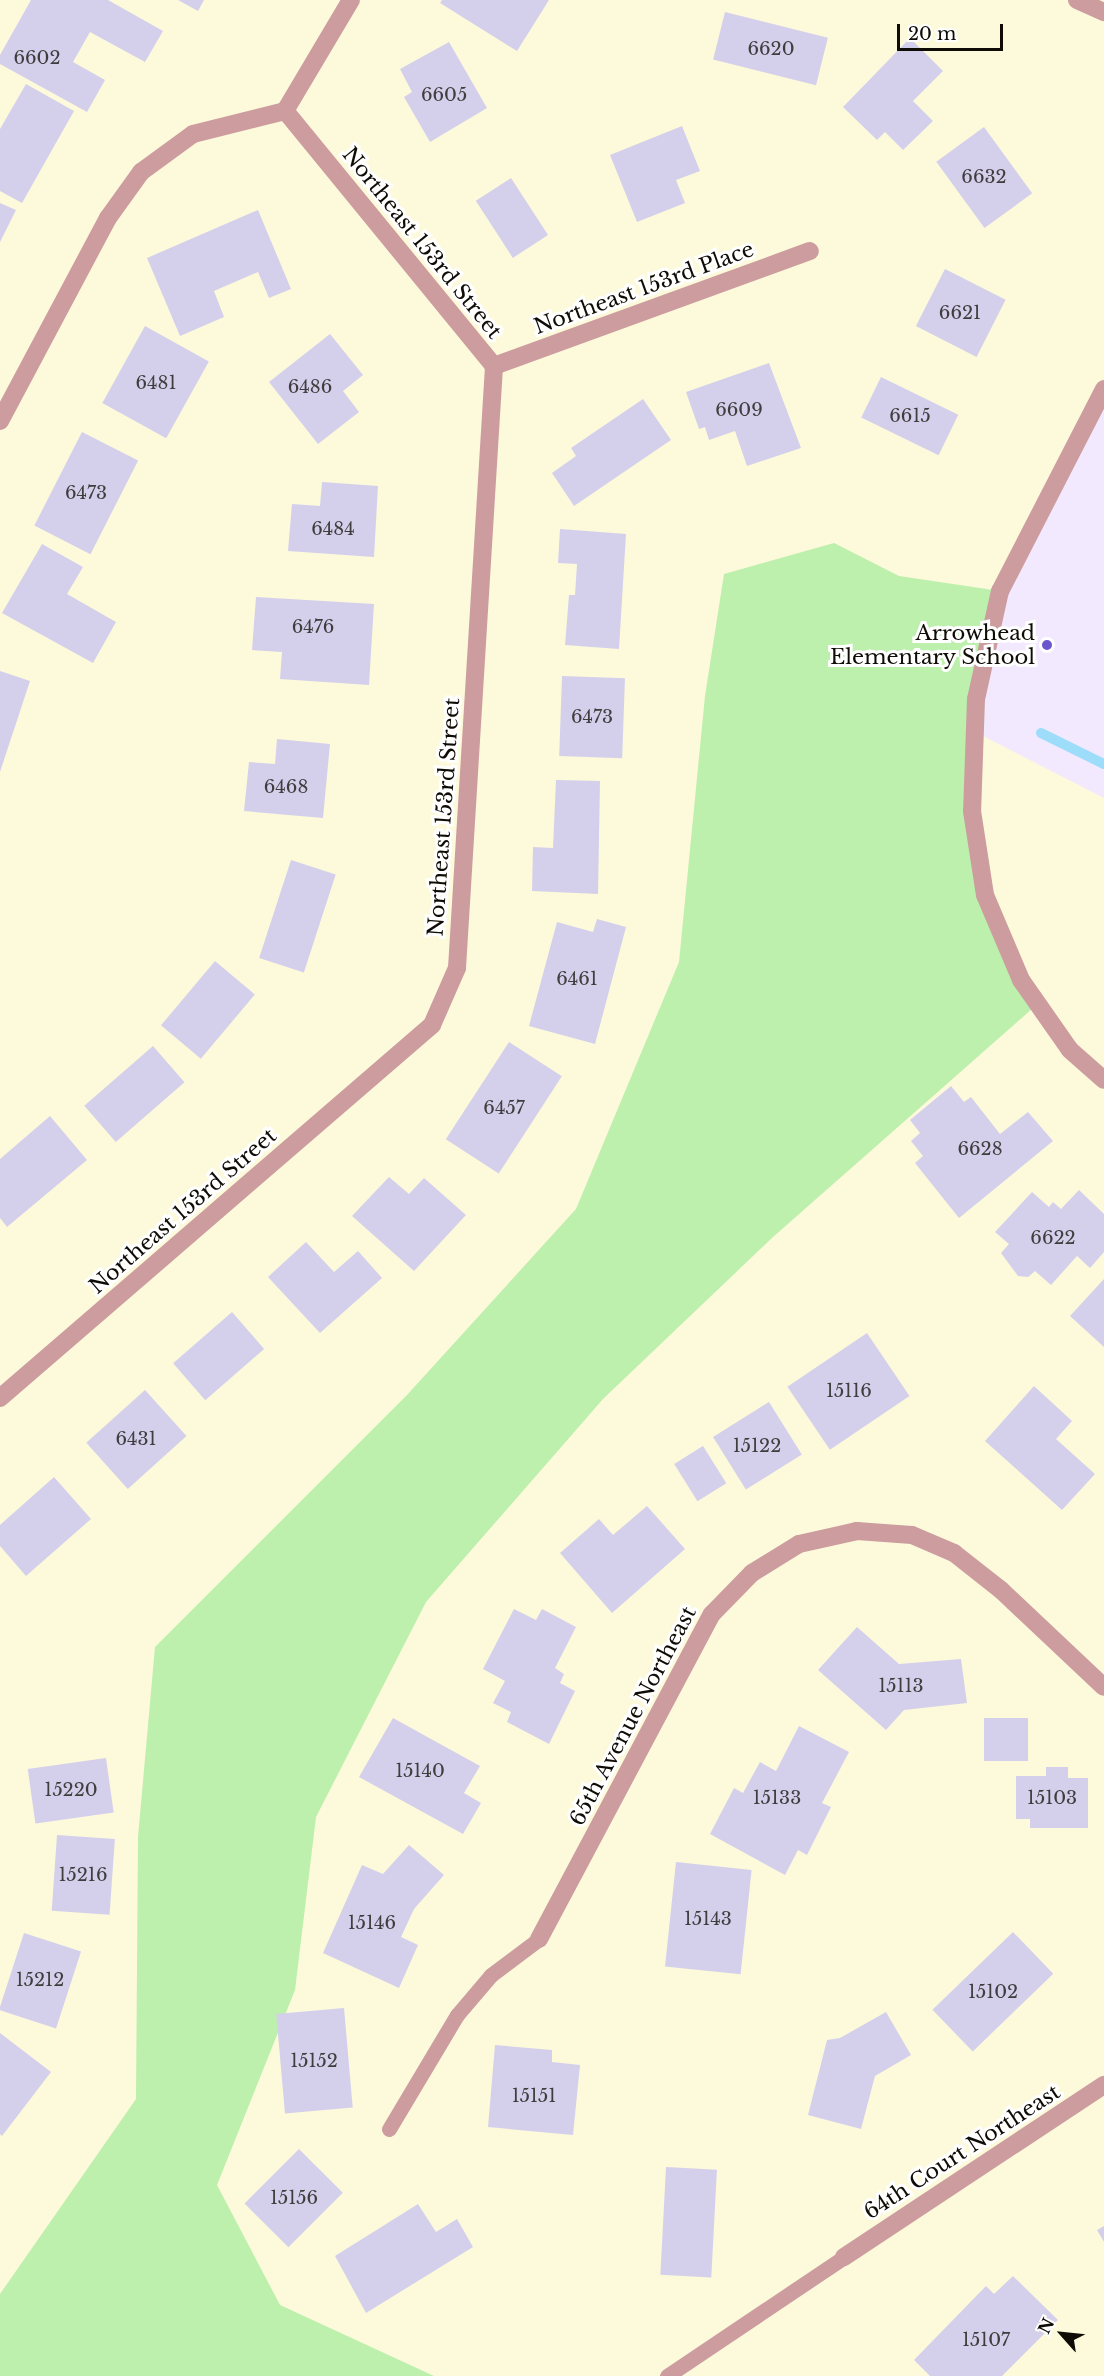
<!DOCTYPE html>
<style>
body{margin:0}
#map{position:relative;width:1104px;height:2376px;overflow:hidden;background:#fdf9db;font-family:"Libre Baskerville",serif}
div>[style]{position:absolute}
[style*='--x']{left:calc(var(--x)*1px);top:calc(var(--y)*1px);width:calc(var(--w)*1px);rotate:calc(var(--a)*1deg)}
.education>*{inset:0;background:#f2e9fe}
.green>*{inset:0;background:#bdefad}
.stream>*{height:10px;margin:-5px;padding:0 5px;transform-origin:5px;border-radius:5px;background:#9dddfa}
.building>*{inset:0;background:#d4d0ec;transform-origin:0 0}
.lane>*{height:15px;margin:-7.5px;padding:0 7.5px;transform-origin:7.5px;border-radius:7.5px;background:#cc9c9f}
.street>*{height:18px;margin:-9px;padding:0 9px;transform-origin:9px;border-radius:9px;background:#cc9c9f}
.dots>*{width:16px;height:16px;translate:-50% -50%;box-sizing:border-box;border:3px solid #fff;border-radius:50%}
span{translate:-50% -50%;white-space:nowrap;text-align:center;line-height:1.15;-webkit-text-stroke:6px #fff;paint-order:stroke}
.number-label{font-size:18px;color:#403d3e}
.number-label span{-webkit-text-stroke-width:0}
.street-label{font-size:21px;color:#0e0c04}
.poi-label{font-size:21px;color:#0e0c04}
.right{translate:-100% -50%;text-align:right}
.north{position:absolute;left:1032px;top:2304px;width:60px;height:60px;-webkit-text-stroke:4px #fff;paint-order:stroke;rotate:297deg;font-size:16px;font-weight:700;line-height:24px;text-align:center;color:#0e0c04}
.north::after{content:'';display:block;margin:auto;width:21px;height:27px;background:#0e0c04;clip-path:polygon(50% 0,100% 100%,50% 72%,0 100%)}
.scale{position:absolute;left:897px;top:24px;width:106px;height:27px;box-sizing:border-box;border:3px solid #0e0c04;border-top:0;padding-left:8px;font-size:18px;line-height:21px;white-space:nowrap;color:#0e0c04;-webkit-text-stroke:4px #fff;paint-order:stroke}
</style>
<div id="map">
<div class="education">
<i style="clip-path:polygon(1104px 389px,1104px 798px,975px 732px,1003px 591px)"></i>
</div>
<div class="green">
<i style="clip-path:polygon(834px 543px,899px 576px,1000px 591px,976px 699px,972px 811px,985px 895px,1041px 1001px,773px 1237px,603px 1399px,426px 1602px,316px 1817px,295px 1990px,217px 2185px,280px 2305px,434px 2376px,0 2376px,0 2294px,136px 2099px,138px 1837px,155px 1647px,407px 1395px,576px 1209px,679px 962px,705px 696px,724px 574px)"></i>
</div>
<div class="stream">
<i style="--x:1041;--y:733;--w:70;--a:26.2"></i>
</div>
<div class="building">
<i style="clip-path:polygon(31px 0,108px 0,163px 31px,145px 62px,90px 32px,73px 62px,105px 80px,87px 112px,0 64px,0 55px)"></i>
<i style="clip-path:polygon(178px 0,204px 0,198px 11px)"></i>
<i style="clip-path:polygon(442px 0,549px 0,517px 51px,440px 3px)"></i>
<i style="left:725px;top:12px;width:106px;height:49px;rotate:14deg"></i>
<i style="clip-path:polygon(910px 38px,943px 71px,913px 101px,933px 121px,903px 150px,885px 132px,877px 140px,843px 107px)"></i>
<i style="clip-path:polygon(449px 42px,487px 108px,430px 142px,404px 97px,412px 92px,400px 69px)"></i>
<i style="clip-path:polygon(26px 84px,74px 111px,22px 203px,0 191px,0 129px)"></i>
<i style="clip-path:polygon(682px 126px,700px 171px,676px 180px,685px 203px,637px 222px,610px 155px)"></i>
<i style="left:984px;top:127px;width:82px;height:59px;rotate:54deg"></i>
<i style="left:511px;top:178px;width:68px;height:42px;rotate:57deg"></i>
<i style="clip-path:polygon(0 203px,16px 210px,0 242px)"></i>
<i style="clip-path:polygon(258px 210px,291px 289px,269px 298px,258px 272px,214px 291px,224px 317px,180px 336px,147px 258px)"></i>
<i style="left:945px;top:269px;width:68px;height:64px;rotate:27deg"></i>
<i style="left:145px;top:326px;width:73px;height:88px;rotate:29deg"></i>
<i style="clip-path:polygon(330px 334px,363px 375px,343px 391px,359px 412px,318px 444px,269px 382px)"></i>
<i style="clip-path:polygon(769px 363px,801px 448px,747px 466px,735px 431px,709px 440px,705px 427px,699px 429px,686px 392px)"></i>
<i style="left:881px;top:377px;width:86px;height:45px;rotate:26deg"></i>
<i style="clip-path:polygon(643px 399px,671px 440px,574px 506px,552px 473px,576px 456px,571px 448px)"></i>
<i style="left:82px;top:432px;width:63px;height:105px;rotate:27deg"></i>
<i style="clip-path:polygon(322px 482px,378px 486px,374px 557px,288px 551px,292px 504px,320px 506px)"></i>
<i style="clip-path:polygon(560px 529px,626px 534px,619px 649px,565px 645px,569px 595px,575px 595px,577px 564px,558px 563px)"></i>
<i style="clip-path:polygon(42px 544px,83px 567px,67px 594px,116px 622px,93px 663px,2px 613px)"></i>
<i style="clip-path:polygon(256px 597px,374px 604px,369px 685px,280px 679px,282px 652px,252px 650px)"></i>
<i style="clip-path:polygon(0 671px,30px 681px,0 772px)"></i>
<i style="left:562px;top:676px;width:63px;height:80px;rotate:2deg"></i>
<i style="clip-path:polygon(277px 739px,330px 744px,323px 818px,244px 811px,249px 762px,275px 764px)"></i>
<i style="clip-path:polygon(556px 780px,600px 781px,598px 894px,532px 891px,533px 847px,553px 848px)"></i>
<i style="left:291px;top:860px;width:47px;height:103px;rotate:18deg"></i>
<i style="clip-path:polygon(597px 919px,626px 927px,595px 1044px,529px 1026px,557px 922px,593px 932px)"></i>
<i style="left:215px;top:961px;width:52px;height:84px;rotate:40deg"></i>
<i style="left:509px;top:1042px;width:63px;height:116px;rotate:33deg"></i>
<i style="left:153px;top:1046px;width:48px;height:91px;rotate:49deg"></i>
<i style="clip-path:polygon(951px 1086px,964px 1102px,971px 1097px,1000px 1134px,1028px 1112px,1053px 1141px,959px 1218px,915px 1163px,923px 1156px,911px 1141px,920px 1133px,910px 1120px)"></i>
<i style="clip-path:polygon(50px 1116px,87px 1160px,7px 1227px,0 1218px,0 1159px)"></i>
<i style="clip-path:polygon(389px 1177px,409px 1194px,424px 1178px,466px 1215px,414px 1271px,352px 1216px)"></i>
<i style="clip-path:polygon(1079px 1190px,1104px 1214px,1104px 1252px,1090px 1268px,1077px 1256px,1051px 1285px,1035px 1271px,1028px 1277px,1018px 1276px,1001px 1253px,1009px 1244px,995px 1232px,1032px 1192px,1049px 1207px,1053px 1202px,1061px 1209px)"></i>
<i style="clip-path:polygon(306px 1242px,334px 1272px,358px 1251px,382px 1278px,320px 1333px,268px 1277px)"></i>
<i style="clip-path:polygon(1104px 1279px,1104px 1347px,1070px 1316px)"></i>
<i style="left:232px;top:1312px;width:49px;height:78px;rotate:49deg"></i>
<i style="left:867px;top:1333px;width:76px;height:96px;rotate:56deg"></i>
<i style="clip-path:polygon(1034px 1386px,1072px 1421px,1056px 1439px,1095px 1474px,1062px 1510px,985px 1441px)"></i>
<i style="left:145px;top:1390px;width:62px;height:79px;rotate:48deg"></i>
<i style="left:769px;top:1402px;width:62px;height:66px;rotate:58deg"></i>
<i style="left:703px;top:1446px;width:44px;height:34px;rotate:58deg"></i>
<i style="clip-path:polygon(54px 1477px,91px 1519px,26px 1576px,0 1546px,0 1525px)"></i>
<i style="clip-path:polygon(647px 1506px,685px 1549px,612px 1613px,560px 1553px,599px 1519px,613px 1535px)"></i>
<i style="clip-path:polygon(514px 1609px,536px 1620px,542px 1609px,576px 1627px,555px 1668px,564px 1674px,560px 1683px,575px 1691px,549px 1744px,507px 1722px,511px 1712px,493px 1703px,505px 1681px,483px 1669px)"></i>
<i style="clip-path:polygon(857px 1627px,899px 1664px,961px 1659px,967px 1703px,904px 1710px,886px 1730px,818px 1670px)"></i>
<i style="clip-path:polygon(393px 1718px,480px 1766px,464px 1793px,481px 1803px,463px 1834px,359px 1777px)"></i>
<i style="left:984px;top:1718px;width:44px;height:43px"></i>
<i style="clip-path:polygon(799px 1726px,849px 1752px,822px 1803px,831px 1807px,807px 1855px,798px 1850px,785px 1875px,710px 1834px,734px 1788px,743px 1793px,760px 1762px,776px 1771px)"></i>
<i style="left:106px;top:1758px;width:55px;height:79px;rotate:82deg"></i>
<i style="clip-path:polygon(1046px 1767px,1068px 1767px,1068px 1778px,1088px 1778px,1088px 1828px,1030px 1828px,1030px 1819px,1016px 1819px,1016px 1776px,1046px 1776px)"></i>
<i style="left:57px;top:1835px;width:58px;height:76px;rotate:4deg"></i>
<i style="clip-path:polygon(409px 1845px,444px 1875px,414px 1909px,401px 1937px,418px 1945px,399px 1988px,323px 1953px,362px 1865px,383px 1874px)"></i>
<i style="left:676px;top:1862px;width:76px;height:105px;rotate:6deg"></i>
<i style="left:1013px;top:1932px;width:58px;height:112px;rotate:46deg"></i>
<i style="left:24px;top:1933px;width:60px;height:81px;rotate:18deg"></i>
<i style="left:344px;top:2008px;width:100px;height:68px;rotate:85deg"></i>
<i style="clip-path:polygon(886px 2012px,911px 2055px,875px 2076px,861px 2129px,808px 2115px,827px 2040px,840px 2038px)"></i>
<i style="clip-path:polygon(0 2033px,51px 2072px,2px 2136px,0 2134px)"></i>
<i style="clip-path:polygon(495px 2045px,552px 2050px,552px 2062px,580px 2065px,573px 2135px,488px 2127px)"></i>
<i style="left:299px;top:2149px;width:62px;height:77px;rotate:45deg"></i>
<i style="left:666px;top:2167px;width:51px;height:108px;rotate:3deg"></i>
<i style="clip-path:polygon(418px 2204px,436px 2232px,457px 2219px,473px 2247px,366px 2313px,335px 2256px)"></i>
<i style="clip-path:polygon(1104px 2226px,1104px 2242px,1097px 2230px)"></i>
<i style="clip-path:polygon(1013px 2276px,1058px 2320px,1002px 2376px,930px 2376px,914px 2360px,986px 2286px,994px 2294px)"></i>
</div>
<div class="lane">
<i style="--x:389;--y:2129;--w:133;--a:-59.2"></i>
<i style="--x:457;--y:2015;--w:52;--a:-49.6"></i>
<i style="--x:491;--y:1975;--w:60;--a:-36.9"></i>
<i style="--x:667;--y:2376;--w:213;--a:-33.9"></i>
</div>
<div class="street">
<i style="--x:1077;--y:0;--w:30;--a:24"></i>
<i style="--x:494;--y:366;--w:336;--a:-20"></i>
<i style="--x:1104;--y:389;--w:227;--a:117.2"></i>
<i style="--x:1000;--y:591;--w:111;--a:102.5"></i>
<i style="--x:976;--y:699;--w:112;--a:92"></i>
<i style="--x:972;--y:811;--w:85;--a:81.2"></i>
<i style="--x:985;--y:895;--w:92;--a:67"></i>
<i style="--x:1021;--y:980;--w:85;--a:55"></i>
<i style="--x:1070;--y:1050;--w:45;--a:41.4"></i>
<i style="--x:0;--y:421;--w:230;--a:-62"></i>
<i style="--x:108;--y:218;--w:57;--a:-54.3"></i>
<i style="--x:141;--y:172;--w:64;--a:-36.2"></i>
<i style="--x:193;--y:134;--w:95;--a:-14"></i>
<i style="--x:285;--y:111;--w:129;--a:-59.3"></i>
<i style="--x:0;--y:1398;--w:571;--a:-40.81"></i>
<i style="--x:432;--y:1025;--w:62;--a:-66.3"></i>
<i style="--x:457;--y:968;--w:603;--a:-86.48"></i>
<i style="--x:494;--y:366;--w:330;--a:-129.3"></i>
<i style="--x:539;--y:1939;--w:368;--a:-62"></i>
<i style="--x:712;--y:1614;--w:57;--a:-45.7"></i>
<i style="--x:752;--y:1573;--w:55;--a:-31.7"></i>
<i style="--x:799;--y:1544;--w:59;--a:-12.6"></i>
<i style="--x:857;--y:1531;--w:55;--a:4.2"></i>
<i style="--x:912;--y:1535;--w:46;--a:23.2"></i>
<i style="--x:954;--y:1553;--w:60;--a:38.2"></i>
<i style="--x:1001;--y:1590;--w:141;--a:43.3"></i>
<i style="--x:844;--y:2257;--w:312;--a:-33.5"></i>
</div>
<div class="dots">
<i style="left:1047px;top:645px;background:#6b56cf"></i>
</div>
<div class="number-label">
<span style="left:771px;top:49px">6620</span>
<span style="left:37px;top:58px">6602</span>
<span style="left:444px;top:95px">6605</span>
<span style="left:984px;top:177px">6632</span>
<span style="left:960px;top:313px">6621</span>
<span style="left:156px;top:383px">6481</span>
<span style="left:310px;top:387px">6486</span>
<span style="left:739px;top:410px">6609</span>
<span style="left:910px;top:416px">6615</span>
<span style="left:86px;top:493px">6473</span>
<span style="left:333px;top:529px">6484</span>
<span style="left:313px;top:627px">6476</span>
<span style="left:592px;top:717px">6473</span>
<span style="left:286px;top:787px">6468</span>
<span style="left:577px;top:979px">6461</span>
<span style="left:504px;top:1108px">6457</span>
<span style="left:980px;top:1149px">6628</span>
<span style="left:1053px;top:1238px">6622</span>
<span style="left:849px;top:1391px">15116</span>
<span style="left:136px;top:1439px">6431</span>
<span style="left:757px;top:1446px">15122</span>
<span style="left:901px;top:1686px">15113</span>
<span style="left:420px;top:1771px">15140</span>
<span style="left:71px;top:1790px">15220</span>
<span style="left:777px;top:1798px">15133</span>
<span style="left:1052px;top:1798px">15103</span>
<span style="left:83px;top:1875px">15216</span>
<span style="left:708px;top:1919px">15143</span>
<span style="left:372px;top:1923px">15146</span>
<span style="left:40px;top:1980px">15212</span>
<span style="left:993px;top:1992px">15102</span>
<span style="left:314px;top:2061px">15152</span>
<span style="left:534px;top:2096px">15151</span>
<span style="left:294px;top:2198px">15156</span>
<span style="left:986px;top:2340px">15107</span>
</div>
<div class="street-label">
<span style="left:422px;top:243px;rotate:51deg">Northeast 153rd Street</span>
<span style="left:644px;top:288px;rotate:-20deg">Northeast 153rd Place</span>
<span style="left:444px;top:817px;rotate:-86deg">Northeast 153rd Street</span>
<span style="left:183px;top:1211px;rotate:-41deg">Northeast 153rd Street</span>
<span style="left:633px;top:1716px;rotate:-62deg">65th Avenue Northeast</span>
<span style="left:962px;top:2152px;rotate:-33deg">64th Court Northeast</span>
</div>
<div class="poi-label">
<span class="right" style="left:1035px;top:645px">Arrowhead<br>Elementary School</span>
</div>
<div class="north">N</div>
<div class="scale">20 m</div>
</div>
